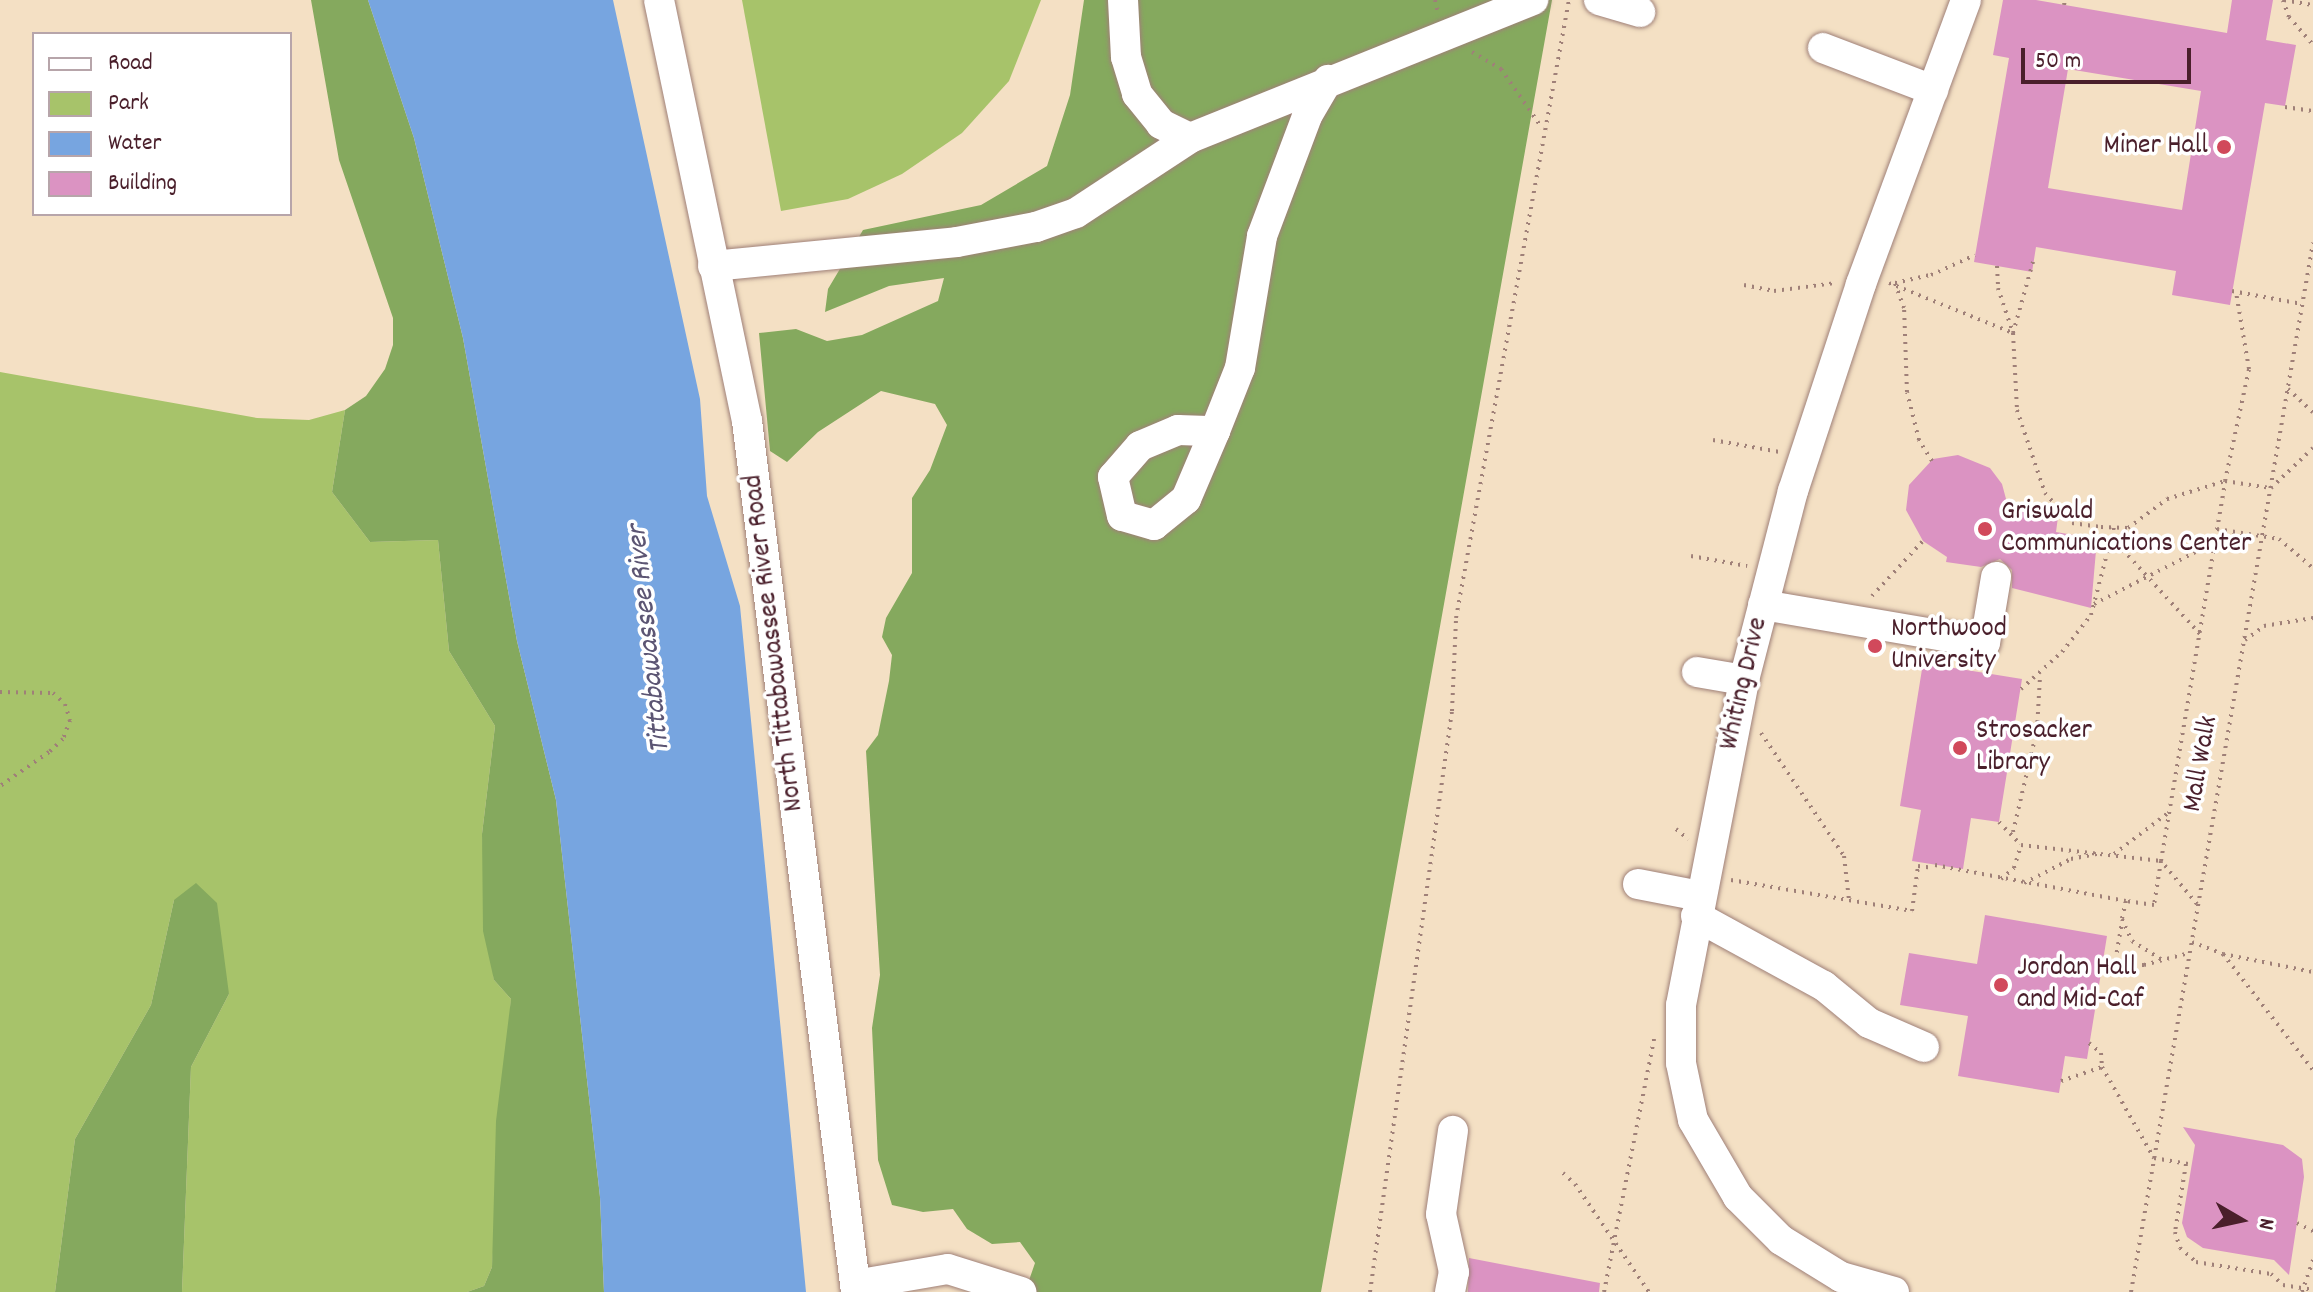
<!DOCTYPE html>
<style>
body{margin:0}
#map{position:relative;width:2313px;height:1292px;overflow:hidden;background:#f4e0c4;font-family:Dekko,sans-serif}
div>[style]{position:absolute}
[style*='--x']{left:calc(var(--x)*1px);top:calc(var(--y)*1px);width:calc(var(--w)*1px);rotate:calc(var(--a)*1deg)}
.green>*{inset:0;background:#a7c36a}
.forest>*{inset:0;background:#85a95e}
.water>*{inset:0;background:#77a5e0}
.building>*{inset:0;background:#db93c2}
.path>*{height:4px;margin-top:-2px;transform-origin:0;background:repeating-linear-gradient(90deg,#9f8078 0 2px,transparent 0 8px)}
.roads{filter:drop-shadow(0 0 2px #9f8078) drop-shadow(0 0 2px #9f8078)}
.minor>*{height:30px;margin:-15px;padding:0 15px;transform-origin:15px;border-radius:15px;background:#fff}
.dots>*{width:22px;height:22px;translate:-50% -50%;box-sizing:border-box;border:4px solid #fff;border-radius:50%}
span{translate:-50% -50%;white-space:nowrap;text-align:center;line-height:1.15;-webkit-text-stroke:7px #fff;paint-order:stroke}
.poi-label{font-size:28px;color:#4a1f2b}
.right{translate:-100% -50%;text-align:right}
.left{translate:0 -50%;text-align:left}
.street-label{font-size:28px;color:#4a1f2b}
.water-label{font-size:30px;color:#5c5573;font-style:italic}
.legend{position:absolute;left:32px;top:32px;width:260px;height:184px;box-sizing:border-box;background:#fff;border:2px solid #b7a5aa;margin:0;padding:10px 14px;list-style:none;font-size:24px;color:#4a1f2b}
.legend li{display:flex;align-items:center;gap:16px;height:40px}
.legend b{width:40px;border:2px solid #b7a5aa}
.north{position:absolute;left:2201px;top:1180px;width:80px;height:80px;-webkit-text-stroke:6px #fff;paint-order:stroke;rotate:99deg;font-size:22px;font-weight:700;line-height:32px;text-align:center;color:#4a1f2b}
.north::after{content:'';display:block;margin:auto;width:28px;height:36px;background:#4a1f2b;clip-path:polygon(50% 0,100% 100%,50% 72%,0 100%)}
.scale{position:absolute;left:2021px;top:48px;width:170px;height:36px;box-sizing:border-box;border:4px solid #4a1f2b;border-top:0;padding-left:10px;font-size:24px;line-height:28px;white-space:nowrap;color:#4a1f2b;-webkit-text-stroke:6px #fff;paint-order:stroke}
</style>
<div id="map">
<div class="green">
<i style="clip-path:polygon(742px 0,1041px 0,1009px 81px,962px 133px,902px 174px,848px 199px,781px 211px)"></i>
<i style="clip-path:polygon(0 372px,257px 418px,309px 420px,345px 410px,332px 492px,370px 542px,438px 540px,449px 651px,495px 726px,482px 834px,494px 980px,511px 999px,492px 1267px,484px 1286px,467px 1292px,182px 1292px,191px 1067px,229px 994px,174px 900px,151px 1005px,75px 1139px,55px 1292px,0 1292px)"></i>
</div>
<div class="forest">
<i style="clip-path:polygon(311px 0,368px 0,414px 138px,463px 338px,517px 641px,556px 800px,600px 1197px,604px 1292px,467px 1292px,484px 1286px,492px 1267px,496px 1121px,511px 999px,494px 980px,483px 931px,482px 834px,495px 726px,449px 651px,438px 540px,370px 542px,332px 492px,345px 410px,366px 396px,385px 369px,393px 345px,393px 318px,339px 160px)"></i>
<i style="clip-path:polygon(1084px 0,1552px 0,1321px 1292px,1025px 1292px,1035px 1263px,1020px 1242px,992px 1244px,967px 1229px,953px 1209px,923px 1212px,892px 1205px,878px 1160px,872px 1028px,880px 975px,866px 751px,878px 735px,889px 681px,892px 655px,882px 637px,886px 618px,912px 573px,912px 498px,930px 470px,947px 425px,935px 404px,881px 391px,818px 432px,787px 462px,770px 451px,759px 333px,796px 329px,827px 341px,862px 335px,938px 301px,944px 278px,889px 286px,825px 312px,828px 289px,863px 230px,981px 205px,1047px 166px,1070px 95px)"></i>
<i style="clip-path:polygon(196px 883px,217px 903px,229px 994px,191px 1067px,182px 1292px,55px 1292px,75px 1139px,151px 1005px,174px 900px)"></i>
</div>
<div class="water">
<i style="clip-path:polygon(368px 0,613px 0,700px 399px,707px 496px,740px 606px,806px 1292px,604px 1292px,600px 1197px,556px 800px,517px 641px,463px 338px,414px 138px)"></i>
</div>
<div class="building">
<i style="clip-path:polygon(evenodd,2003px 0,2036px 0,2227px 33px,2232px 0,2273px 0,2266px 40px,2296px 45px,2285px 106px,2265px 103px,2230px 305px,2172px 295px,2176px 271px,2036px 247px,2032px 272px,1974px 262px,2009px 58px,1993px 55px,2003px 0,2068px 69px,2201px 91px,2182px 210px,2048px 188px,2068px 69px)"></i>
<i style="clip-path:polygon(1958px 455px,1990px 468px,2002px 484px,2009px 510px,2058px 517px,2056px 532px,2097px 539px,2091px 608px,2012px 588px,2012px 570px,2000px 559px,1981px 567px,1946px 562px,1947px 557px,1923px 541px,1906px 510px,1909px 485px,1933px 459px)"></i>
<i style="clip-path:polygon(1923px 663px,2022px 679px,1999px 822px,1971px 818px,1963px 869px,1912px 861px,1921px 810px,1900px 806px)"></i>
<i style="clip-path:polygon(1985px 915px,2107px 936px,2087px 1059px,2065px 1056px,2059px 1093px,1958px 1076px,1968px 1016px,1900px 1005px,1909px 953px,1977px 964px)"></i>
<i style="clip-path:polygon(2183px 1127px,2283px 1145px,2302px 1159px,2304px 1177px,2289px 1275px,2274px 1260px,2203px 1248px,2187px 1237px,2182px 1223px,2195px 1145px)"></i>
<i style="clip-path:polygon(1469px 1258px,1600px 1283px,1599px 1292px,1468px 1292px)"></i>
</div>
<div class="path">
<i style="--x:1435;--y:0;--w:13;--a:77"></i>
<i style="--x:2283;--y:0;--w:18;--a:71"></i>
<i style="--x:2289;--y:17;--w:37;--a:49"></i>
<i style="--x:2284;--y:0;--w:29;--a:10"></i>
<i style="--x:2064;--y:5;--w:5;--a:-79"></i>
<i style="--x:1472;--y:52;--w:34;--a:30"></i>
<i style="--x:1501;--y:69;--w:72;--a:55.2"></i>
<i style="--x:2285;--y:107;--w:28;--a:8"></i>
<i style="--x:1997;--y:266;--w:22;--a:87"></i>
<i style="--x:1998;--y:288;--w:47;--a:71.6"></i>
<i style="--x:2013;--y:333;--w:74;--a:-74.3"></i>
<i style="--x:1889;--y:283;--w:134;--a:22"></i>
<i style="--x:2013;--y:333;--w:77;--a:87"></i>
<i style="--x:2017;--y:410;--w:88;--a:71.4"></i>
<i style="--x:2045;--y:493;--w:40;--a:48"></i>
<i style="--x:2072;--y:523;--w:29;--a:8"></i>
<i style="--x:2101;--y:527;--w:27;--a:2"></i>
<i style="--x:2128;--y:528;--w:49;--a:-36.6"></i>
<i style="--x:2167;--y:499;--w:61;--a:-17.2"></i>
<i style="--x:2225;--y:481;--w:115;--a:-77.9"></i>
<i style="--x:2249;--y:369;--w:78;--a:-99.6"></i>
<i style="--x:1744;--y:285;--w:31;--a:11"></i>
<i style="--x:1774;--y:291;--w:63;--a:-7.4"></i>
<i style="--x:2232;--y:291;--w:71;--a:10.5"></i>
<i style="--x:2288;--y:389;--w:34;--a:43"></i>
<i style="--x:1713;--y:440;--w:68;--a:10.2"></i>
<i style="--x:1932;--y:461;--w:25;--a:-122"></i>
<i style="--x:1919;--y:440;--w:49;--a:-104"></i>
<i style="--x:1907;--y:392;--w:84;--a:-92"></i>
<i style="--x:1904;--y:308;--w:27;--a:-110"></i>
<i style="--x:1895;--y:283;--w:37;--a:-13"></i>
<i style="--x:1931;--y:275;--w:48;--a:-24.4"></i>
<i style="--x:2217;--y:529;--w:63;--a:9.2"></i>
<i style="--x:2279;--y:539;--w:45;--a:40.5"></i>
<i style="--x:2112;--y:538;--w:130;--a:47.5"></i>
<i style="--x:1691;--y:556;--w:57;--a:10.1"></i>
<i style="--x:1872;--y:596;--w:75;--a:-47.2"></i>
<i style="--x:2094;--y:604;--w:136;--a:-27.1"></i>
<i style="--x:2245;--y:640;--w:24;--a:-36"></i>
<i style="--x:2264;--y:626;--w:50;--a:-9.3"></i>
<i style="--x:2021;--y:689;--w:55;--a:-42.1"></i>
<i style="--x:2062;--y:652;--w:47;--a:-51.9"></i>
<i style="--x:2091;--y:615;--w:91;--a:-75.4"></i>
<i style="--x:0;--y:692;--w:53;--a:1.1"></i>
<i style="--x:53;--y:693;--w:16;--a:43"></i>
<i style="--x:65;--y:704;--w:17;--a:73"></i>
<i style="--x:70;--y:720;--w:20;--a:110"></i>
<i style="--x:63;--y:739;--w:19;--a:137"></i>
<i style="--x:49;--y:752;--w:60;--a:145.2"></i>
<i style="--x:1761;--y:733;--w:148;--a:56"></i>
<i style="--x:1844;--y:856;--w:44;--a:83.5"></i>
<i style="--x:1999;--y:822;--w:32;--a:46"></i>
<i style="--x:2021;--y:845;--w:141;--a:6.5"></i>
<i style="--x:2161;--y:861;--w:45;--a:99"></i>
<i style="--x:2154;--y:905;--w:28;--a:-172"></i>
<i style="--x:1676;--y:829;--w:16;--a:40"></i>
<i style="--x:2013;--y:832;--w:105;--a:-76.8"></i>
<i style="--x:2037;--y:730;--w:53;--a:-86.8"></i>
<i style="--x:2114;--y:854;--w:68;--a:-37.2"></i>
<i style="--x:1935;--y:865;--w:194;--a:10.7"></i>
<i style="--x:2126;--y:901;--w:18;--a:103"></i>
<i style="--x:2122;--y:919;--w:24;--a:66"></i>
<i style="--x:2132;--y:941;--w:36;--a:32"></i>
<i style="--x:2001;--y:879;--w:17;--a:-40"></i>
<i style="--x:2014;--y:868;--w:24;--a:-73"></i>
<i style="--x:1731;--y:880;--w:184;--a:9.7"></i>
<i style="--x:1912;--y:911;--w:45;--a:-82.4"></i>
<i style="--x:1918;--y:866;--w:16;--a:7"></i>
<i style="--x:2024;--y:883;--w:53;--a:-27.1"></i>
<i style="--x:2071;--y:859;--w:31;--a:-11"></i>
<i style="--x:2197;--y:904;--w:56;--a:-129.9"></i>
<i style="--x:2161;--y:861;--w:385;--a:-80.4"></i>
<i style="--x:2225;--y:481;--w:47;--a:8.7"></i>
<i style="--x:2271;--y:488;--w:58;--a:-43.6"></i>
<i style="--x:2192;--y:942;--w:33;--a:21"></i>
<i style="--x:2223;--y:954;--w:92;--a:11.3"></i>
<i style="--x:2223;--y:954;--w:147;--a:52.2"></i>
<i style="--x:2102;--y:966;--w:42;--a:-1.4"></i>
<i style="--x:2144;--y:965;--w:47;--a:-14.9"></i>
<i style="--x:2114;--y:968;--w:47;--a:-80.1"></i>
<i style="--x:2089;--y:1043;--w:16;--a:40"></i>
<i style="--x:2101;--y:1053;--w:14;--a:86"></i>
<i style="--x:2102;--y:1067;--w:105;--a:60.3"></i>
<i style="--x:2154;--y:1158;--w:39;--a:10"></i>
<i style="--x:2061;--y:1081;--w:43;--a:-18.9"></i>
<i style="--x:2186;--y:1164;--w:69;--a:99.2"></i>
<i style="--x:2175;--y:1232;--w:17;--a:73"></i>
<i style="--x:2180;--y:1248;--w:21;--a:41"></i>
<i style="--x:2196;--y:1262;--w:76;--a:9.1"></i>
<i style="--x:2271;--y:1274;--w:16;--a:43"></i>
<i style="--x:2283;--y:1285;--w:30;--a:9"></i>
<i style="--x:1563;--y:1173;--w:16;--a:43"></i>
<i style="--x:1575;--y:1184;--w:131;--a:55.6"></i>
<i style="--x:2297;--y:1223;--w:18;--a:27"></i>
<i style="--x:1370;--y:1292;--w:587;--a:-81.97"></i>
<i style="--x:1452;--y:711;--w:93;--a:-87.5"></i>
<i style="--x:1456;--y:618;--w:628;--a:-79.64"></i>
<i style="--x:1604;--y:1292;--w:258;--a:-78.8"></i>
<i style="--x:2131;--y:1292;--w:1065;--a:-80.16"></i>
<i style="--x:2302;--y:1292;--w:34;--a:-71"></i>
</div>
<div class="roads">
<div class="minor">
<i style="--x:659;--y:0;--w:430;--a:78.2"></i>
<i style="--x:747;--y:421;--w:878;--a:82.87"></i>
<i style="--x:1123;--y:0;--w:57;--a:87"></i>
<i style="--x:1126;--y:57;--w:39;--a:73"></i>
<i style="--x:1137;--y:94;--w:38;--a:51"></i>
<i style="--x:1161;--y:124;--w:32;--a:26"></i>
<i style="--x:1599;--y:0;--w:43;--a:16.3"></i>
<i style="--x:1823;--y:48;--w:118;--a:20.9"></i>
<i style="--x:713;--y:266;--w:245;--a:-5.6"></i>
<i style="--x:957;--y:242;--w:80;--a:-10.8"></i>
<i style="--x:1036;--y:227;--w:42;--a:-19.3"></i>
<i style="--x:1076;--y:213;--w:136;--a:-33.3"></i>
<i style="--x:1190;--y:138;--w:370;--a:-21.9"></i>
<i style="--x:1215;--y:431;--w:74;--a:113.1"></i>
<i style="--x:1186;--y:499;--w:41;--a:140.9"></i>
<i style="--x:1154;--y:525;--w:33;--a:-164"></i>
<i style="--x:1122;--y:516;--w:40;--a:-103"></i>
<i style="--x:1113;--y:477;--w:41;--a:-48.9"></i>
<i style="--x:1140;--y:446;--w:41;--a:-22.8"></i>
<i style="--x:1178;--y:430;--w:37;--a:2"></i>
<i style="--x:1215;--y:431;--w:68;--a:-68.4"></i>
<i style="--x:1240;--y:368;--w:134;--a:-80.5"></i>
<i style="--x:1262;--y:236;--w:128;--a:-69.4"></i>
<i style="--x:1307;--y:116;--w:42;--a:-59.7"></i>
<i style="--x:1763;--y:605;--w:225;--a:9.7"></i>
<i style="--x:1985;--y:643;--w:67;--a:-80.5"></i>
<i style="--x:1697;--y:672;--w:48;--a:9.7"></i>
<i style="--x:1638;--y:884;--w:63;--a:11"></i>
<i style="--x:1696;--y:916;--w:146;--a:28.7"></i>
<i style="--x:1824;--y:986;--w:58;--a:39.4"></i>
<i style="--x:1869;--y:1023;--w:60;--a:23.6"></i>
<i style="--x:855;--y:1285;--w:94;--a:-9.8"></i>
<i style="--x:948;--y:1269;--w:77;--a:17.5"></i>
<i style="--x:1450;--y:1292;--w:20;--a:-79"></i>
<i style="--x:1454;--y:1272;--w:59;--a:-102.6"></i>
<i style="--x:1441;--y:1214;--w:84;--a:-81.8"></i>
<i style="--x:1894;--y:1292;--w:55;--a:-164.2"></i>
<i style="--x:1841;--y:1277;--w:70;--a:-148.3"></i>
<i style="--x:1781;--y:1240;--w:61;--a:-135"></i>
<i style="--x:1738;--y:1197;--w:89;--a:-120.3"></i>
<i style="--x:1693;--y:1120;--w:58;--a:-101.9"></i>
<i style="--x:1681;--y:1063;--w:58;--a:-90"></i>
<i style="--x:1681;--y:1005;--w:331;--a:-79"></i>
<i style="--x:1744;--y:680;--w:195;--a:-75.5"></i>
<i style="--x:1793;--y:491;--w:218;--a:-71.8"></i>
<i style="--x:1861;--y:284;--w:303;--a:-69.7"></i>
</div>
</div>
<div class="dots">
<i style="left:2224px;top:147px;background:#d1495b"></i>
<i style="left:1985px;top:529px;background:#d1495b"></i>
<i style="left:1875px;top:646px;background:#d1495b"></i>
<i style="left:1960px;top:748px;background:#d1495b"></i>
<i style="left:2001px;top:985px;background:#d1495b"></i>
</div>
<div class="poi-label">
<span class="right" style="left:2208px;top:147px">Miner Hall</span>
<span class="left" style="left:2001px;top:529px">Griswald<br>Communications Center</span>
<span class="left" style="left:1891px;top:646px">Northwood<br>University</span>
<span class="left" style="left:1976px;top:748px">Strosacker<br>Library</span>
<span class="left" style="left:2017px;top:985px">Jordan Hall<br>and Mid-Caf</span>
</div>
<div class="street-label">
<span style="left:775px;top:643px;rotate:-97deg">North Tittabawassee River Road</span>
<span style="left:1745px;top:684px;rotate:-77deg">Whiting Drive</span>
<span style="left:2202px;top:764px;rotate:-80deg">Mall Walk</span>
</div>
<div class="water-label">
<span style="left:651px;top:639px;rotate:-96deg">Tittabawassee River</span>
</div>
<ul class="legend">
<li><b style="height:10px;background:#fff"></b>Road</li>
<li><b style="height:22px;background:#a7c36a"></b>Park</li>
<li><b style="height:22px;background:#77a5e0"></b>Water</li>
<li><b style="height:22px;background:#db93c2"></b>Building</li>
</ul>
<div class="north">N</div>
<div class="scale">50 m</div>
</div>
